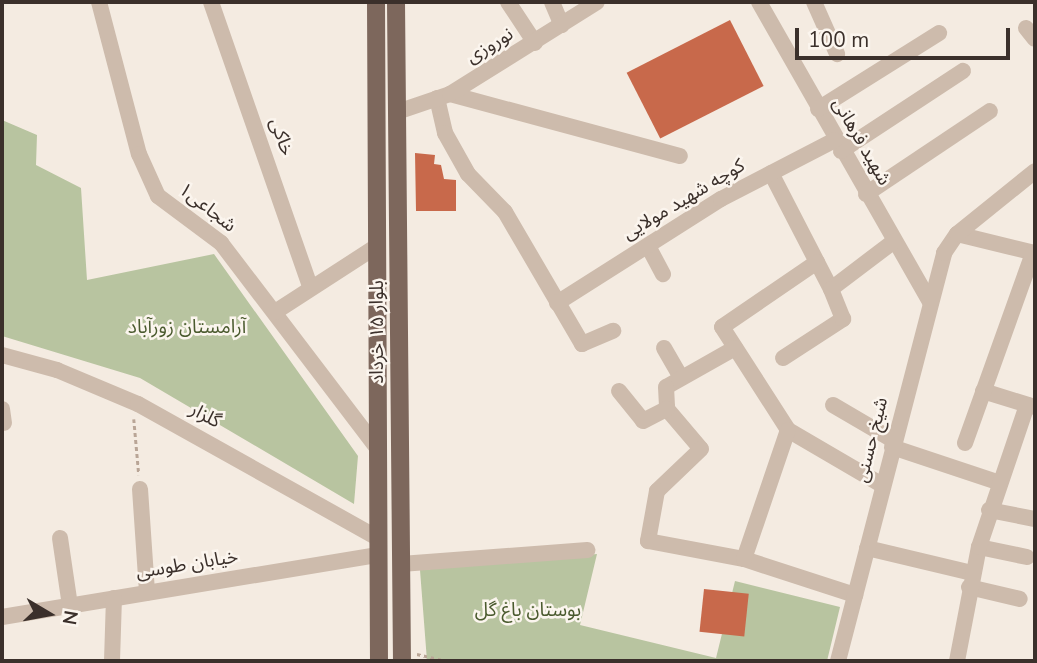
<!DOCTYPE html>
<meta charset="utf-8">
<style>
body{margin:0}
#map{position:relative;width:1037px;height:663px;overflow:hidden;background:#f4ebe1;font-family:"Nunito Sans","Noto Sans Arabic",sans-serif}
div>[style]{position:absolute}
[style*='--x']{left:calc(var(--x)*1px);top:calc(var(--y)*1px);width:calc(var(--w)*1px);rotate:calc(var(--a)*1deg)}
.green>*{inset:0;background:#b8c4a0}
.building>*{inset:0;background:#c8694b;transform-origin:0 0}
.path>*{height:2.5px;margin-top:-1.25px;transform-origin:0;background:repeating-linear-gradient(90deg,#b9a596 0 3.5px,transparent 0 7px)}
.minor>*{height:16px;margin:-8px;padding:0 8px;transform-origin:8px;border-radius:8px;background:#cdbbac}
.major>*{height:18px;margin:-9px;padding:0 9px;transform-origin:9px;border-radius:9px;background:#7d675c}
span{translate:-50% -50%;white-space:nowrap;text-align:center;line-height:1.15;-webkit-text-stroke:5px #fbf5ee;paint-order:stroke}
.street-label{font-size:19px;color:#3b302b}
.park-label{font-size:19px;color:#4a5a2e}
.frame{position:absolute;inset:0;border:4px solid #3b302b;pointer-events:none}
.north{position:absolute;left:14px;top:579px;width:70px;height:70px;-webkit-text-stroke:5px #fbf5ee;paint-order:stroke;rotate:100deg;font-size:19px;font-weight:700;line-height:28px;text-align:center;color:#3b302b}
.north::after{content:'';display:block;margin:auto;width:24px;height:32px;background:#3b302b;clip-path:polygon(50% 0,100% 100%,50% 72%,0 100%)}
.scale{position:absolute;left:795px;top:28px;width:215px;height:32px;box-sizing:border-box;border:4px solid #3b302b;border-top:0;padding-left:9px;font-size:21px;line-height:24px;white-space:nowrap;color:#3b302b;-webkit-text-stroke:5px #fbf5ee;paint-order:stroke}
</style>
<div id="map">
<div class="green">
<i style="clip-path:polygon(2px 120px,37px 135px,36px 165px,81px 188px,87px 280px,214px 254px,358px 456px,354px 504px,140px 378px,2px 336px)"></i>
<i style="clip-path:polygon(597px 554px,580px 625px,716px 658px,735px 581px,840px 607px,827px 661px,427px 661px,420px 570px)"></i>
</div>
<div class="building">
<i style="left:730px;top:20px;width:74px;height:116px;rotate:63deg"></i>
<i style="clip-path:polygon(415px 153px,435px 155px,434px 164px,441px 165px,444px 179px,456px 180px,456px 211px,416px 211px)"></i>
<i style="left:704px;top:589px;width:45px;height:43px;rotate:6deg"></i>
</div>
<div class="path">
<i style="--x:134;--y:419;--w:56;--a:84.9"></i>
<i style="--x:417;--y:654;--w:32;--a:13"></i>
</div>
<div class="minor">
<i style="--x:99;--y:2;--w:157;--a:75.3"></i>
<i style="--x:139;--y:154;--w:46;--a:65.7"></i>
<i style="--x:158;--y:196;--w:79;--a:36.7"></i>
<i style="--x:221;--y:243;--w:259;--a:52.7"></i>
<i style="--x:211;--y:2;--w:302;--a:70.8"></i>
<i style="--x:508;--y:2;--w:49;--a:56.6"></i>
<i style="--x:552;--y:2;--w:25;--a:67"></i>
<i style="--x:759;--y:2;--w:345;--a:60.3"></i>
<i style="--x:814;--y:2;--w:57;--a:66.1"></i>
<i style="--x:1026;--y:28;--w:14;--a:51"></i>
<i style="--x:450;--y:94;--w:238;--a:15.1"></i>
<i style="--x:437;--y:98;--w:36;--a:77"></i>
<i style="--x:445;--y:133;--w:47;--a:60.7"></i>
<i style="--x:468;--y:174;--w:53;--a:45.8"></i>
<i style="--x:505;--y:212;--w:153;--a:59.7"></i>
<i style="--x:582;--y:344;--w:34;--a:-23"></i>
<i style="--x:818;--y:109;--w:143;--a:-32.1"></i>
<i style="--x:397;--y:112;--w:56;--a:-18.8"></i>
<i style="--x:450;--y:94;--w:173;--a:-32"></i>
<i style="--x:841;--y:151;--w:146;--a:-33.3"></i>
<i style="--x:771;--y:173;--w:131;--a:62.7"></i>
<i style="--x:831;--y:289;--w:78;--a:-37.2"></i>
<i style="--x:866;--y:194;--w:149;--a:-33.8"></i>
<i style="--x:957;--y:234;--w:80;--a:13.7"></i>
<i style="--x:648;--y:246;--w:32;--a:62"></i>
<i style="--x:817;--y:262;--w:115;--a:145.6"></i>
<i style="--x:722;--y:327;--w:122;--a:57.3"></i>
<i style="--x:788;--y:430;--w:109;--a:30.3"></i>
<i style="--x:557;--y:303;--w:194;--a:-32.4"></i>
<i style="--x:721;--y:199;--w:128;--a:-27.4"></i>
<i style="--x:275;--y:312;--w:121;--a:-32.9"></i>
<i style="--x:664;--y:348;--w:34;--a:60"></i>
<i style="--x:735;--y:348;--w:79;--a:150.5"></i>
<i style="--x:666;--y:387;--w:22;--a:87"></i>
<i style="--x:667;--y:409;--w:52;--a:49.6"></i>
<i style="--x:701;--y:449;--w:61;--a:136.3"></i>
<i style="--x:657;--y:491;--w:51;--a:100.2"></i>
<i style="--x:648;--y:541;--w:98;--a:10.6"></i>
<i style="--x:744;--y:559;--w:117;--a:18"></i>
<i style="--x:2;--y:355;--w:57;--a:15.3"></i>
<i style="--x:57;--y:370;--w:88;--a:22.8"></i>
<i style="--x:138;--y:404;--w:275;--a:29.2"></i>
<i style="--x:783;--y:358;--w:72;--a:-33"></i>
<i style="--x:843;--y:319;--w:32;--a:-112"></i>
<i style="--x:619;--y:391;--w:38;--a:51"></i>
<i style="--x:643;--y:421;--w:27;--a:-27"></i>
<i style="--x:983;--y:391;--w:54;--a:17.1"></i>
<i style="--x:833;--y:405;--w:69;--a:30.3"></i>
<i style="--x:2;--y:409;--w:14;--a:82"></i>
<i style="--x:965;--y:443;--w:202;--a:-70.3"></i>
<i style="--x:892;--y:447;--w:114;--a:18.4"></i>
<i style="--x:140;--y:489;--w:104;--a:86.1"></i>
<i style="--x:989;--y:510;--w:47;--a:11.1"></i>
<i style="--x:60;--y:538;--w:69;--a:81.6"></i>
<i style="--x:979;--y:547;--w:49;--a:11.8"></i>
<i style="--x:867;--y:548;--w:108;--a:13.4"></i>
<i style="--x:744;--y:559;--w:136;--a:-71.2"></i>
<i style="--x:401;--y:564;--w:187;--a:-4.3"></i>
<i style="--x:969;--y:587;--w:52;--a:13.2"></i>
<i style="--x:2;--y:617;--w:381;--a:-9.4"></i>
<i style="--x:112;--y:661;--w:63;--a:-88.2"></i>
<i style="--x:838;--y:661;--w:422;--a:-75.4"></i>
<i style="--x:944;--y:253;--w:23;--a:-56"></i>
<i style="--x:957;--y:234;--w:100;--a:-38.9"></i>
<i style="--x:957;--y:661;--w:116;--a:-79.1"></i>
<i style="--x:979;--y:547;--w:150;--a:-71.3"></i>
</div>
<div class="major">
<i style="--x:376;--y:2;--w:659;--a:89.74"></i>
<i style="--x:396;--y:2;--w:659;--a:89.48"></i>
</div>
<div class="street-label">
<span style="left:490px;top:46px;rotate:-31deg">نوروزی</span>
<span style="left:281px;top:137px;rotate:71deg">خاکی</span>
<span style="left:861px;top:142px;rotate:60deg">شهید فرهانی</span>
<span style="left:684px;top:200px;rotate:-31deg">کوچه شهید مولایی</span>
<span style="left:207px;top:208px;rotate:38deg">شجاعی۱</span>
<span style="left:378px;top:332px;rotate:-90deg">بلوار ۱۵ خرداد</span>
<span style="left:205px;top:416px;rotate:28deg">گلزار</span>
<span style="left:872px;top:440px;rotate:-76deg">شیخ حسنی</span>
<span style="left:187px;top:565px;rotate:-9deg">خیابان طوسی</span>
</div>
<div class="park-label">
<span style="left:187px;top:328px">آرامستان زورآباد</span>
<span style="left:528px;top:611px">بوستان باغ گل</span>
</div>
<div class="frame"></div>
<div class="north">N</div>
<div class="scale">100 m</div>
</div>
